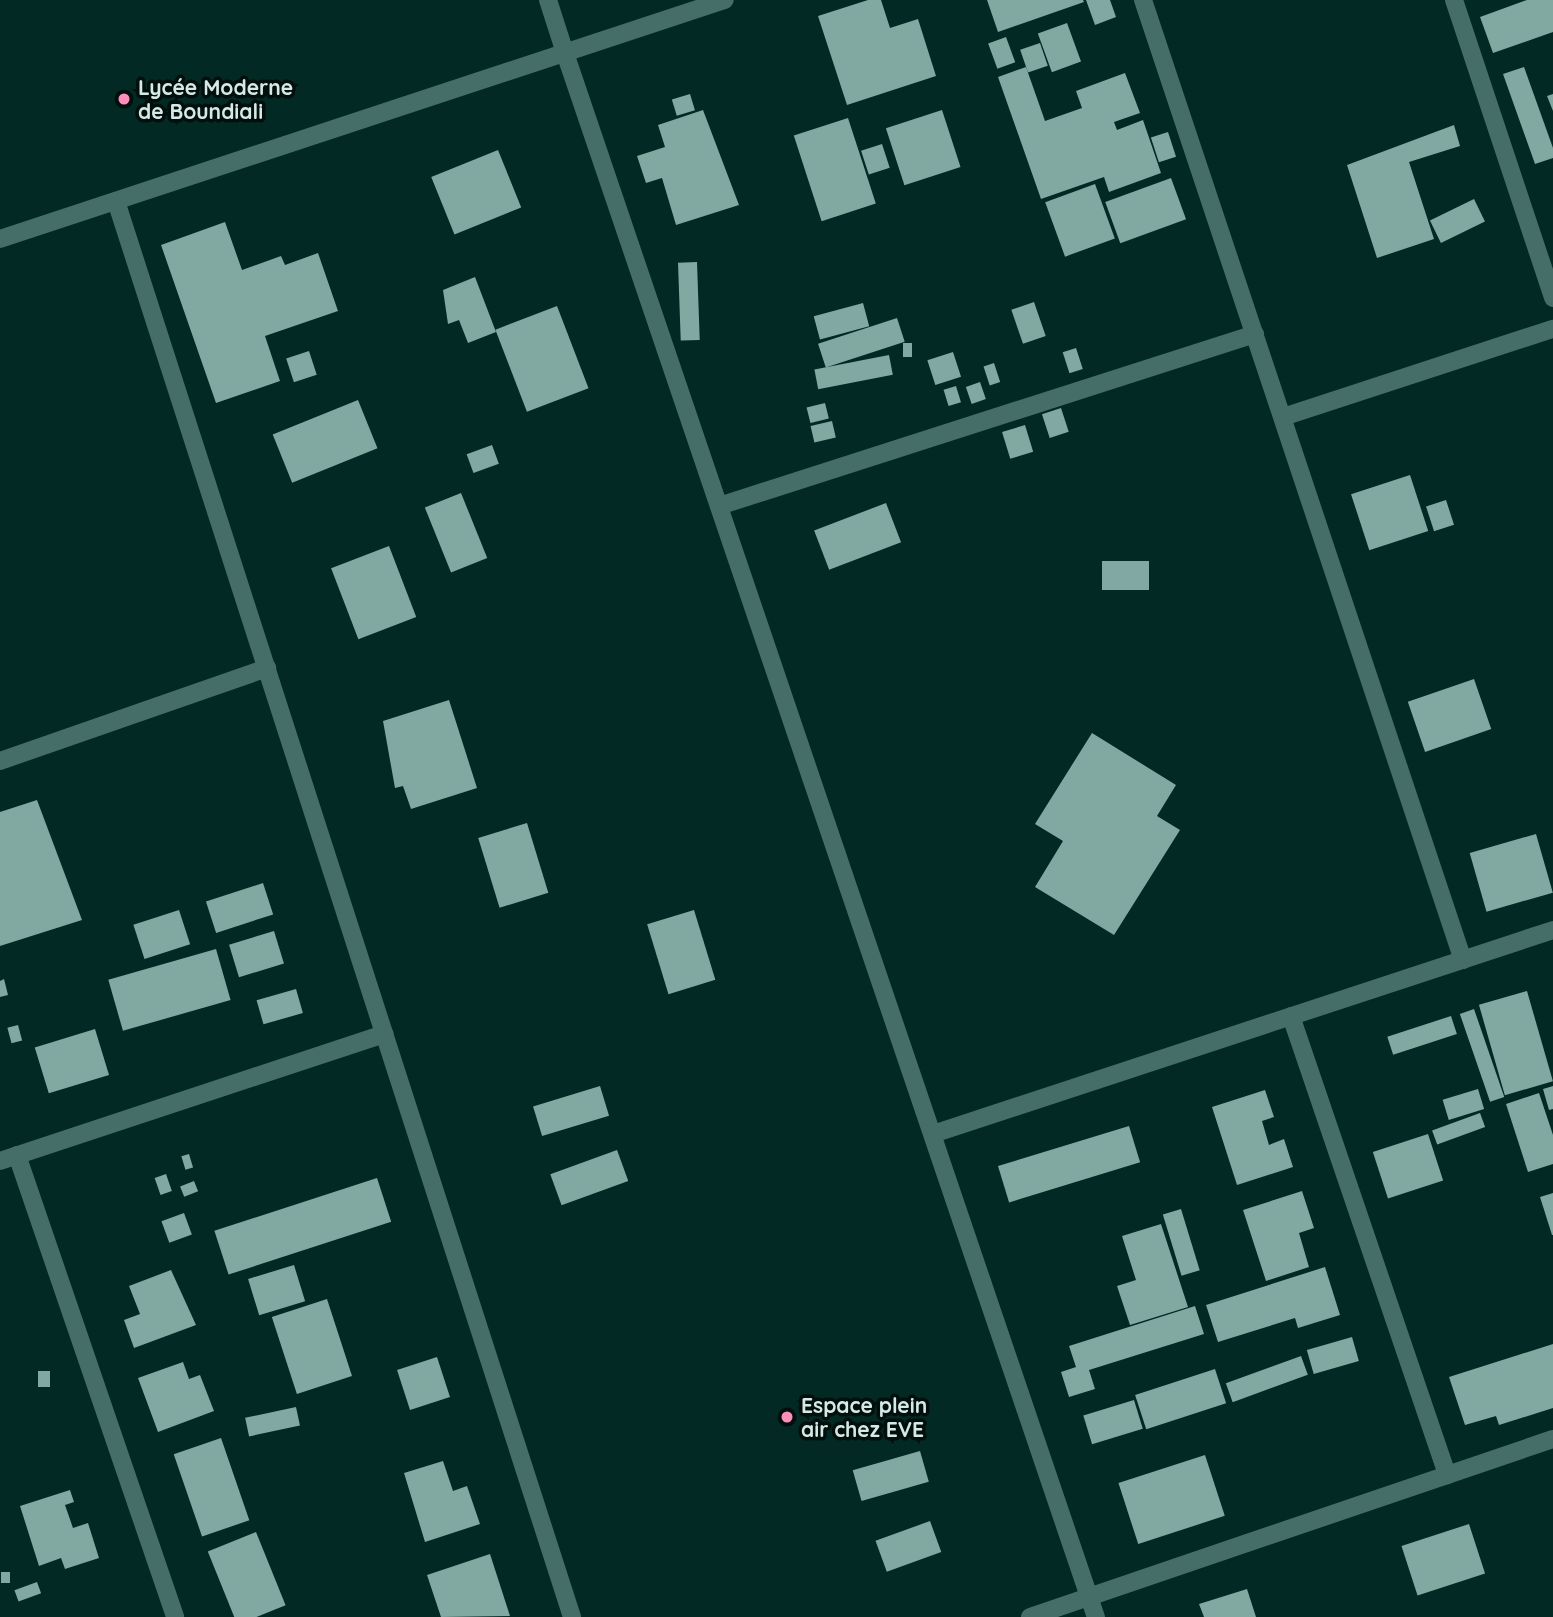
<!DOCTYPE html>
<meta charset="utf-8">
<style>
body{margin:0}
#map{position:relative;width:1553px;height:1617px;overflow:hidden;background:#022923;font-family:Quicksand,sans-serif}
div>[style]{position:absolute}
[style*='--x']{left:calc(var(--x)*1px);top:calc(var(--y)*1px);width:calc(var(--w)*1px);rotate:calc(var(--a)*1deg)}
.building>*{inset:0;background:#81a8a1;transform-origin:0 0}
.minor>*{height:18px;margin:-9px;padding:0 9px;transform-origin:9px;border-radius:9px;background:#446e67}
.tertiary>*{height:18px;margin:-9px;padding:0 9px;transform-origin:9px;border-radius:9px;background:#446e67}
.dots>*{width:19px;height:19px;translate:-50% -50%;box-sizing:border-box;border:4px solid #020f0c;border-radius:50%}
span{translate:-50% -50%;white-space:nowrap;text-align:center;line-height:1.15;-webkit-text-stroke:7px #020f0c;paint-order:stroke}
.poi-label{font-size:21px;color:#d6eae5;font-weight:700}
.left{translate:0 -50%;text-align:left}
</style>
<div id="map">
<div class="building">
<i style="clip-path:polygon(868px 0,881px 0,890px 28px,918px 19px,936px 76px,847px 105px,818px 16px)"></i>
<i style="clip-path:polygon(987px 0,1083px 0,1084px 2px,998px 32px)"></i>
<i style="clip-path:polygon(1086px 0,1110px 0,1116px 17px,1095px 25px)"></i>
<i style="clip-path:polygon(1527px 0,1553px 0,1553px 32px,1493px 53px,1480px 17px)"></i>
<i style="left:1067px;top:23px;width:41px;height:31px;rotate:70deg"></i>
<i style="left:1006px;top:37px;width:27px;height:19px;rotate:70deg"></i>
<i style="left:1040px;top:43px;width:24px;height:21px;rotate:71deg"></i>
<i style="clip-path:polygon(1026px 67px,1045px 121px,1082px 108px,1076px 91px,1125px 73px,1140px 113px,1114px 122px,1117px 130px,1143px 120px,1161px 173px,1109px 192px,1104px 177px,1041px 199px,998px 77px)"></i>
<i style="clip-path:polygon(1524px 67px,1553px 148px,1553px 158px,1535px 164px,1503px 74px)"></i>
<i style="left:690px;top:94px;width:17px;height:19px;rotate:73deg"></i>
<i style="clip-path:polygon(1553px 94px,1553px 111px,1547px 96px)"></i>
<i style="clip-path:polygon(703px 110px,739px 205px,676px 225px,662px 178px,646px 183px,637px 156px,665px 147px,658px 125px)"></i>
<i style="left:942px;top:110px;width:60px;height:59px;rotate:72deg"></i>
<i style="left:848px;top:118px;width:90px;height:57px;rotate:72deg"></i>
<i style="clip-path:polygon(1454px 125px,1460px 146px,1409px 162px,1434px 239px,1377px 258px,1347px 165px)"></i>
<i style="left:1168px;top:132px;width:26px;height:18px;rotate:72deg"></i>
<i style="left:882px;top:144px;width:25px;height:22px;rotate:72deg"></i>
<i style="left:498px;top:150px;width:62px;height:72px;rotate:68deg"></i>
<i style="left:1171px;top:178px;width:44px;height:70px;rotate:70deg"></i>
<i style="left:1095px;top:184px;width:58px;height:53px;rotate:70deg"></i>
<i style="left:1474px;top:199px;width:25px;height:49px;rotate:64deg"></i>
<i style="clip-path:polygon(225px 222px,242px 270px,281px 256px,285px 265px,318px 253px,338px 311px,265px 336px,280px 381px,216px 403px,161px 245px)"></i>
<i style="left:697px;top:262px;width:78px;height:19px;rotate:88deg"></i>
<i style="clip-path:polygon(475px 277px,496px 332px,468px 343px,459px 320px,448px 324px,443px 290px)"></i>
<i style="left:1034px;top:302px;width:36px;height:24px;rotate:71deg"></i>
<i style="left:863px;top:303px;width:24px;height:51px;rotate:75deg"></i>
<i style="left:557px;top:306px;width:88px;height:66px;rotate:69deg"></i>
<i style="left:897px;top:318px;width:25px;height:83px;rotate:72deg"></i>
<i style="left:903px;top:343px;width:9px;height:14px"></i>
<i style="left:1076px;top:348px;width:22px;height:14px;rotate:72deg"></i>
<i style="left:309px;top:351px;width:25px;height:24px;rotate:72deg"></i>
<i style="left:953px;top:352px;width:26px;height:27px;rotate:72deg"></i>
<i style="left:889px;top:355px;width:20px;height:76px;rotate:79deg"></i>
<i style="left:994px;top:363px;width:20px;height:11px;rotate:72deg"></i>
<i style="left:980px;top:382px;width:18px;height:15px;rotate:71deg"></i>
<i style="left:956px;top:386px;width:17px;height:13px;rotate:73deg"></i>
<i style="left:358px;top:400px;width:52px;height:92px;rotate:68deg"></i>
<i style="left:825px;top:403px;width:16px;height:19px;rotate:76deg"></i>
<i style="left:1061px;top:408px;width:25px;height:20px;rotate:72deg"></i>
<i style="left:832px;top:421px;width:17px;height:22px;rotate:77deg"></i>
<i style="left:1025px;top:425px;width:28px;height:24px;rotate:73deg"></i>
<i style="left:492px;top:445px;width:20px;height:27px;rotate:70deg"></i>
<i style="left:1410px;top:475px;width:59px;height:62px;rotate:72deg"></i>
<i style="left:461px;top:493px;width:70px;height:39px;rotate:68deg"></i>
<i style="left:1446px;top:500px;width:26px;height:21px;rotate:72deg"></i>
<i style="left:886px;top:503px;width:42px;height:77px;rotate:69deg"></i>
<i style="left:389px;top:546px;width:76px;height:62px;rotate:69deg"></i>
<i style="left:1102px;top:561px;width:47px;height:29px"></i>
<i style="left:1474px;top:679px;width:53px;height:70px;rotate:71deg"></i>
<i style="clip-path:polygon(449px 700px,477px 788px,411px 809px,403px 786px,395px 788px,383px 721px)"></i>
<i style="clip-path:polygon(1092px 733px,1176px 785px,1157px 816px,1180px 830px,1114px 935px,1035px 887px,1063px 841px,1035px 824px)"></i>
<i style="clip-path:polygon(37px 800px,82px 920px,0 946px,0 812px)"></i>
<i style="left:527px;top:823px;width:73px;height:51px;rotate:73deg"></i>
<i style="left:1536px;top:834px;width:61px;height:69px;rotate:74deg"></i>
<i style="left:263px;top:883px;width:33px;height:60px;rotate:72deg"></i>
<i style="left:179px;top:910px;width:36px;height:48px;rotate:72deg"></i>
<i style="left:694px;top:910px;width:73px;height:49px;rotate:73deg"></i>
<i style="left:274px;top:931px;width:34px;height:47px;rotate:73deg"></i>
<i style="left:216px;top:949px;width:53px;height:112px;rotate:74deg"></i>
<i style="clip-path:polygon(4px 979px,8px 995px,0 997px,0 981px)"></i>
<i style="left:296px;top:989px;width:25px;height:41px;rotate:74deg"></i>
<i style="left:1527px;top:991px;width:94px;height:50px;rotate:74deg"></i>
<i style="left:1474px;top:1009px;width:93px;height:15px;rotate:71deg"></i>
<i style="left:1451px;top:1016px;width:19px;height:67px;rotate:72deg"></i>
<i style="left:18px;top:1025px;width:16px;height:11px;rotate:75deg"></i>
<i style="left:95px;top:1029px;width:48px;height:63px;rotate:73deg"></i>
<i style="left:600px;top:1086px;width:31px;height:70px;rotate:73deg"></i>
<i style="clip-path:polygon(1553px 1086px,1553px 1109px,1549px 1110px,1543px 1089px)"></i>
<i style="left:1478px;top:1089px;width:21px;height:37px;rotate:73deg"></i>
<i style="clip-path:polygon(1265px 1090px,1274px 1117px,1262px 1121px,1269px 1145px,1284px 1139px,1293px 1167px,1237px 1185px,1212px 1107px)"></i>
<i style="clip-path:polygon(1539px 1093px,1553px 1135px,1553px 1164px,1528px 1172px,1506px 1104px)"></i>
<i style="left:1480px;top:1113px;width:15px;height:51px;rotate:70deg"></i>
<i style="left:1129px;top:1126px;width:38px;height:137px;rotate:73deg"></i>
<i style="left:1428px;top:1134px;width:49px;height:58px;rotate:72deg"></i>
<i style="left:617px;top:1150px;width:33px;height:71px;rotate:70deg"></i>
<i style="left:189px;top:1154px;width:14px;height:8px;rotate:73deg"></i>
<i style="left:166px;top:1174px;width:18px;height:12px;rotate:71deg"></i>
<i style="left:377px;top:1178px;width:46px;height:171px;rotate:72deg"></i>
<i style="left:194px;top:1181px;width:11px;height:15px;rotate:68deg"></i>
<i style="clip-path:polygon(1302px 1191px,1314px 1228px,1299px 1233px,1309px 1267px,1266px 1281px,1243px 1210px)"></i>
<i style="clip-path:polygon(1553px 1193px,1553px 1235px,1552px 1235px,1540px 1197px)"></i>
<i style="left:1181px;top:1209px;width:64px;height:19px;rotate:73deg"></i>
<i style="left:184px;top:1213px;width:23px;height:24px;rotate:70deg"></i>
<i style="clip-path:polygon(1161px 1224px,1188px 1307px,1130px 1325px,1117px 1286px,1136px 1280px,1122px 1236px)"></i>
<i style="left:294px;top:1265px;width:38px;height:48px;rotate:73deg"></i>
<i style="clip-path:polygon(1325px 1267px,1340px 1315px,1298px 1328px,1295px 1318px,1218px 1342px,1206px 1305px)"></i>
<i style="clip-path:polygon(171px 1270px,196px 1325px,134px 1348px,124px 1320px,140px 1314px,129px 1286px)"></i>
<i style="left:327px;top:1299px;width:81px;height:58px;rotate:72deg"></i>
<i style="clip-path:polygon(1195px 1306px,1204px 1334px,1089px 1370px,1095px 1389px,1069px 1397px,1061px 1372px,1076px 1367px,1069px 1346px)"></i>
<i style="left:1352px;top:1337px;width:25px;height:47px;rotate:74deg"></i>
<i style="clip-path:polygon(1553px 1344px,1553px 1408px,1499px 1425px,1496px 1416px,1465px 1425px,1449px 1377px)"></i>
<i style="left:1301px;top:1356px;width:20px;height:80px;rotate:70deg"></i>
<i style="left:437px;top:1357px;width:42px;height:42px;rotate:72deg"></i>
<i style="clip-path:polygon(183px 1362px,189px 1379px,200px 1375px,214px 1411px,158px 1432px,138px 1378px)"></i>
<i style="left:1215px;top:1369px;width:36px;height:84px;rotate:72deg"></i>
<i style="left:38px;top:1371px;width:12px;height:16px"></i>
<i style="left:1134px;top:1400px;width:30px;height:53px;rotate:73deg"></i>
<i style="left:296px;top:1407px;width:19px;height:52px;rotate:78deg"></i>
<i style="left:221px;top:1438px;width:87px;height:50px;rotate:71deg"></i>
<i style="left:920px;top:1451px;width:32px;height:70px;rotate:74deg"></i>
<i style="left:1205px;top:1455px;width:64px;height:91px;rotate:72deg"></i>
<i style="clip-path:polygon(443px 1461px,453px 1491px,467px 1486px,480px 1524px,425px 1542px,404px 1473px)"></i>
<i style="clip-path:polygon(70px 1490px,74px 1502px,65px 1505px,73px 1528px,88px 1523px,99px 1558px,65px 1569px,61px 1558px,39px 1566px,20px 1506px)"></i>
<i style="left:930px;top:1521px;width:33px;height:58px;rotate:70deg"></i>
<i style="left:1469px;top:1524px;width:52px;height:71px;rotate:72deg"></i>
<i style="left:256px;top:1532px;width:79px;height:52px;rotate:68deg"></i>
<i style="clip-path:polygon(490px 1554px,510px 1616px,441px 1617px,427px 1575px)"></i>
<i style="left:1px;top:1572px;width:9px;height:11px"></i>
<i style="left:37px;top:1582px;width:12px;height:24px;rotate:70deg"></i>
<i style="clip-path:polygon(1247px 1589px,1256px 1617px,1204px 1617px,1199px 1604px)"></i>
</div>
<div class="minor">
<i style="--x:548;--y:0;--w:56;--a:72.2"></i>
<i style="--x:1143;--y:0;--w:1012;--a:71.57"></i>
<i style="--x:1454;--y:0;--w:314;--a:71.6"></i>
<i style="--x:116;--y:201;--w:1488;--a:72.15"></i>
<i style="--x:1283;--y:417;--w:284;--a:-18.1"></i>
<i style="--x:719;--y:506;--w:563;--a:-17.79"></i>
<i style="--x:0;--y:761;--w:283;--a:-19.2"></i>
<i style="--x:1291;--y:1016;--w:485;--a:71.2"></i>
<i style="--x:933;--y:1134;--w:653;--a:-18.21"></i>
<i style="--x:17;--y:1155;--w:488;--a:71.1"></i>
<i style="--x:0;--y:1161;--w:405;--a:-18.3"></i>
<i style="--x:1030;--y:1617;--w:552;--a:-18.8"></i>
</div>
<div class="tertiary">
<i style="--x:565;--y:53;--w:1652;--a:71.25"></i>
<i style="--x:0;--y:239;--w:763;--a:-18.25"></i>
</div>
<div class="dots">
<i style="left:124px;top:99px;background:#ff8eba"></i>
<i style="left:787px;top:1417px;background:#ff8eba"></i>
</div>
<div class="poi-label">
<span class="left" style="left:138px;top:99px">Lycée Moderne<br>de Boundiali</span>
<span class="left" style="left:801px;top:1417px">Espace plein<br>air chez EVE</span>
</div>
</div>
